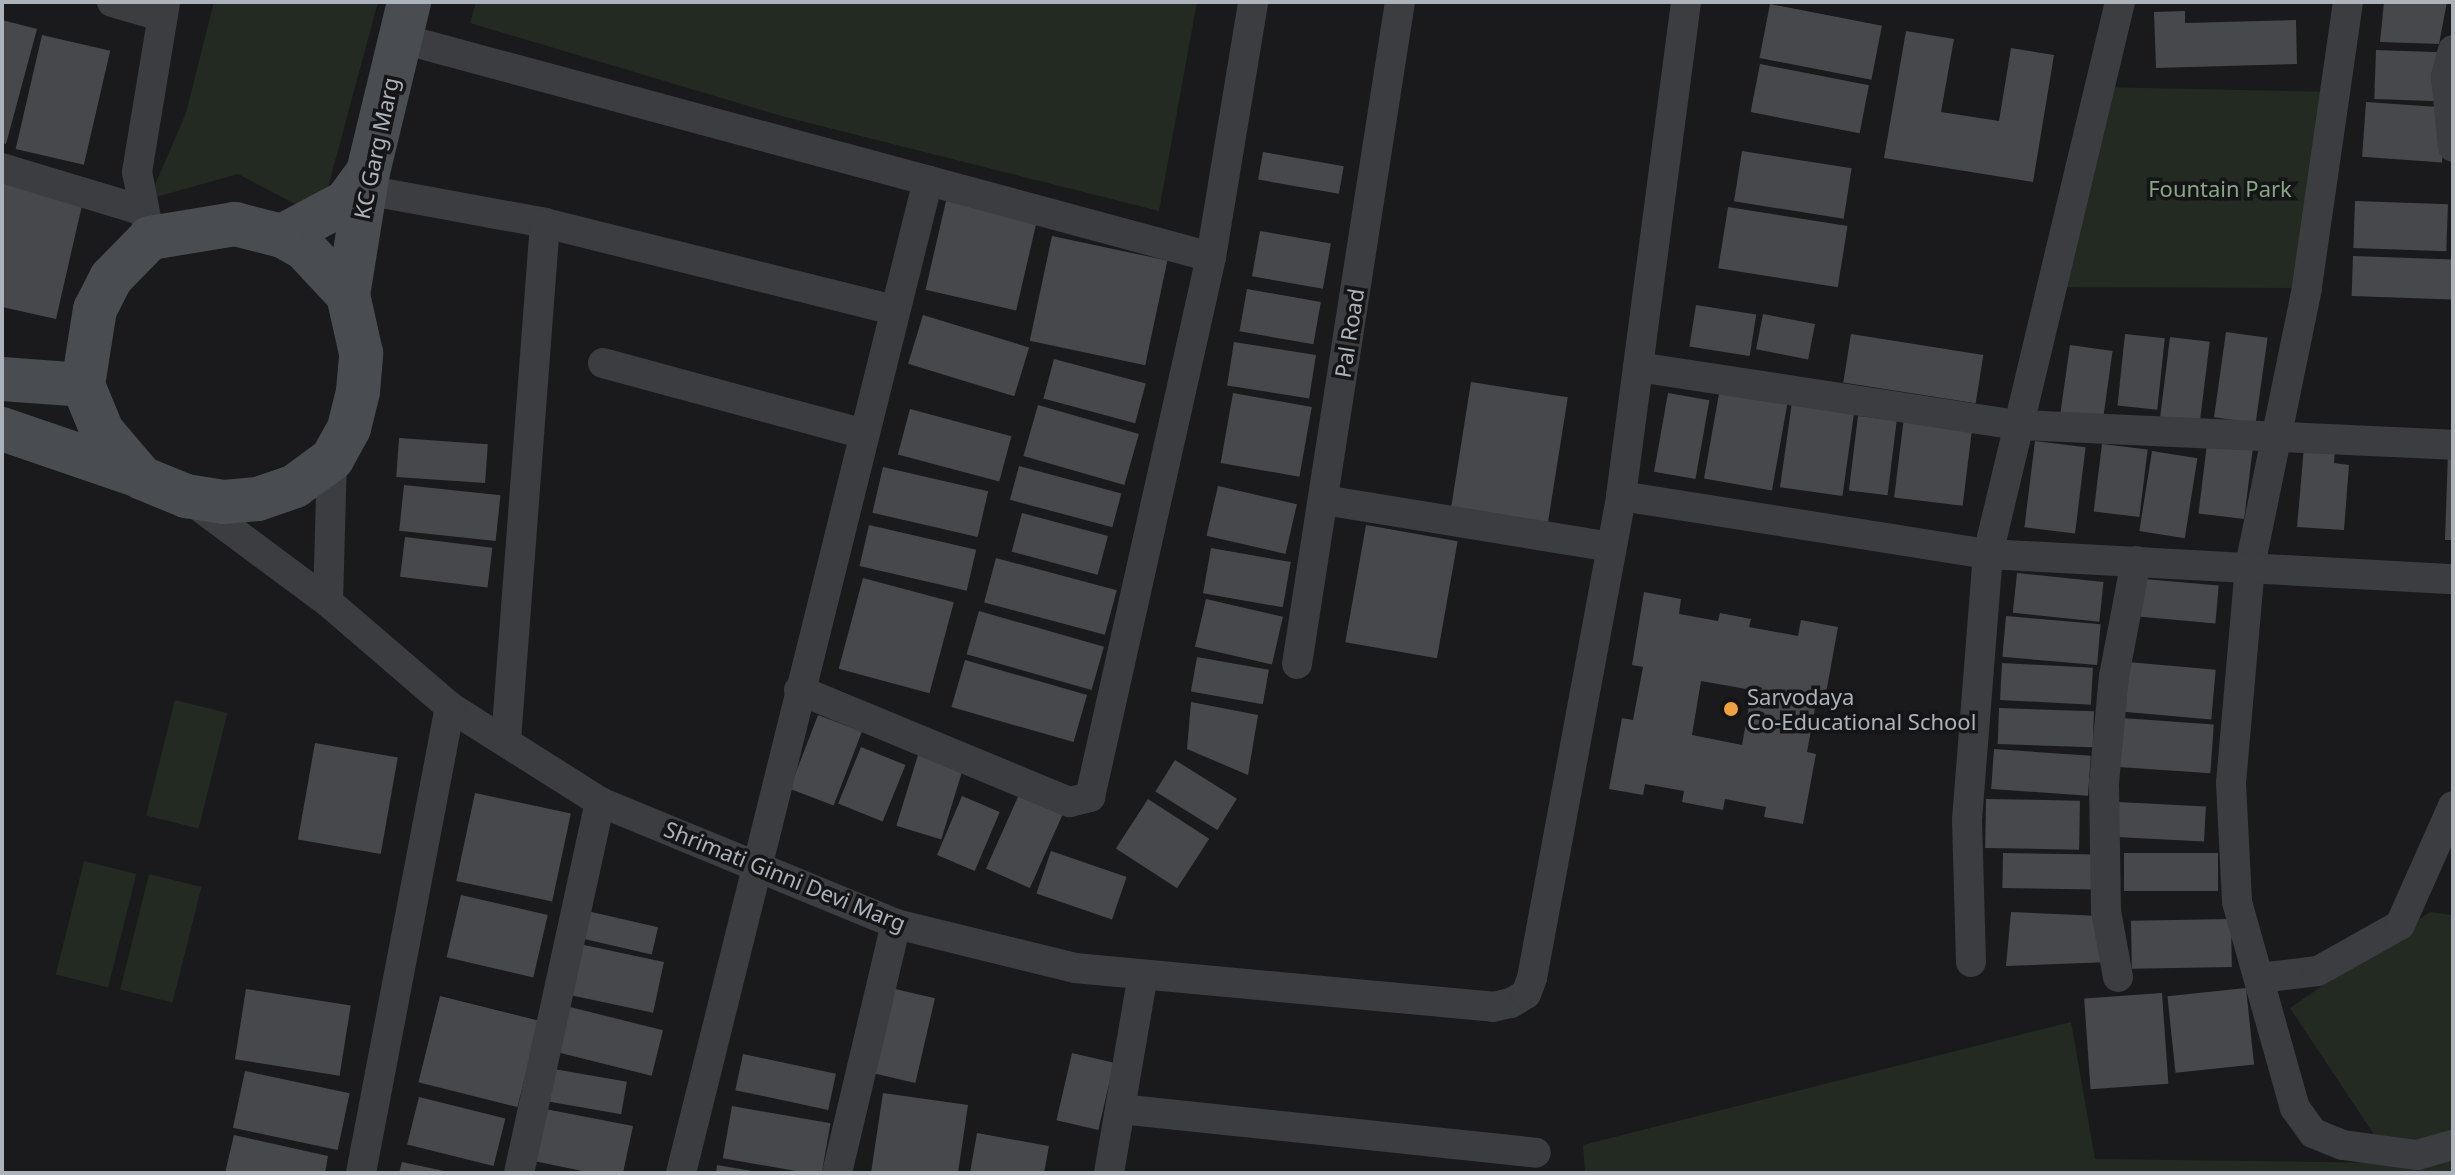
<!DOCTYPE html>
<style>
body{margin:0}
#map{position:relative;width:2455px;height:1175px;overflow:hidden;background:#1a1a1c;font-family:"Noto Sans",sans-serif}
div>[style]{position:absolute}
[style*='--x']{left:calc(var(--x)*1px);top:calc(var(--y)*1px);width:calc(var(--w)*1px);rotate:calc(var(--a)*1deg)}
.green>*{inset:0;background:#222a22;transform-origin:0 0}
.building>*{inset:0;background:#47484c;transform-origin:0 0}
.street>*{height:30px;margin:-15px;padding:0 15px;transform-origin:15px;border-radius:15px;background:#3b3d41}
.secondary>*{height:44px;margin:-22px;padding:0 22px;transform-origin:22px;border-radius:22px;background:#494c51}
.dots>*{width:22px;height:22px;translate:-50% -50%;box-sizing:border-box;border:4px solid #151517;border-radius:50%}
span{translate:-50% -50%;white-space:nowrap;text-align:center;line-height:1.15;-webkit-text-stroke:7px #151517;paint-order:stroke}
.street-label{font-size:22px;color:#adb3bb}
.park-label{font-size:22px;color:#86a684}
.poi-label{font-size:22px;color:#adb3bb}
.left{translate:0 -50%;text-align:left}
.frame{position:absolute;inset:0;border:4px solid #adb3bb;pointer-events:none}
</style>
<div id="map">
<div class="green">
<i style="clip-path:polygon(214px 2px,378px 2px,320px 217px,238px 174px,149px 199px,186px 113px)"></i>
<i style="clip-path:polygon(476px 2px,1197px 2px,1159px 211px,785px 117px,470px 23px)"></i>
<i style="clip-path:polygon(2099px 87px,2337px 92px,2307px 288px,2052px 287px)"></i>
<i style="left:175px;top:700px;width:54px;height:119px;rotate:14deg"></i>
<i style="left:84px;top:861px;width:54px;height:117px;rotate:14deg"></i>
<i style="left:149px;top:874px;width:54px;height:119px;rotate:14deg"></i>
<i style="clip-path:polygon(2430px 912px,2453px 915px,2453px 1173px,1585px 1173px,1583px 1145px,2071px 1022px,2095px 1159px,2393px 1163px,2290px 1008px)"></i>
</div>
<div class="building">
<i style="clip-path:polygon(2384px 2px,2447px 2px,2439px 44px,2380px 42px)"></i>
<i style="left:1770px;top:4px;width:114px;height:55px;rotate:11deg"></i>
<i style="clip-path:polygon(2185px 11px,2185px 23px,2296px 20px,2297px 64px,2156px 68px,2154px 12px)"></i>
<i style="clip-path:polygon(2px 20px,37px 29px,6px 144px,2px 143px)"></i>
<i style="clip-path:polygon(1906px 31px,1954px 39px,1941px 112px,1999px 121px,2011px 48px,2054px 55px,2033px 182px,1884px 158px)"></i>
<i style="left:42px;top:35px;width:70px;height:117px;rotate:13deg"></i>
<i style="left:2376px;top:50px;width:64px;height:49px;rotate:2deg"></i>
<i style="left:1760px;top:64px;width:111px;height:49px;rotate:11deg"></i>
<i style="left:2366px;top:102px;width:80px;height:55px;rotate:4deg"></i>
<i style="left:1742px;top:151px;width:111px;height:51px;rotate:9deg"></i>
<i style="left:1263px;top:152px;width:82px;height:28px;rotate:10deg"></i>
<i style="clip-path:polygon(2px 182px,83px 201px,56px 319px,2px 307px)"></i>
<i style="left:946px;top:201px;width:93px;height:91px;rotate:13deg"></i>
<i style="left:2355px;top:201px;width:93px;height:47px;rotate:2deg"></i>
<i style="left:1728px;top:207px;width:121px;height:62px;rotate:9deg"></i>
<i style="left:1260px;top:231px;width:72px;height:46px;rotate:10deg"></i>
<i style="left:1052px;top:236px;width:118px;height:107px;rotate:12deg"></i>
<i style="left:2353px;top:256px;width:100px;height:40px;rotate:2deg"></i>
<i style="left:1247px;top:289px;width:75px;height:43px;rotate:10deg"></i>
<i style="left:1696px;top:305px;width:61px;height:42px;rotate:9deg"></i>
<i style="left:1763px;top:314px;width:53px;height:36px;rotate:11deg"></i>
<i style="left:923px;top:315px;width:111px;height:51px;rotate:17deg"></i>
<i style="left:2226px;top:332px;width:42px;height:86px;rotate:8deg"></i>
<i style="left:1851px;top:334px;width:134px;height:49px;rotate:9deg"></i>
<i style="left:2125px;top:334px;width:40px;height:72px;rotate:6deg"></i>
<i style="left:2170px;top:337px;width:40px;height:90px;rotate:7deg"></i>
<i style="left:1234px;top:342px;width:83px;height:44px;rotate:9deg"></i>
<i style="left:2070px;top:345px;width:43px;height:68px;rotate:8deg"></i>
<i style="left:1054px;top:359px;width:95px;height:41px;rotate:15deg"></i>
<i style="left:1471px;top:382px;width:98px;height:131px;rotate:9deg"></i>
<i style="left:1720px;top:388px;width:69px;height:92px;rotate:10deg"></i>
<i style="left:1233px;top:393px;width:80px;height:71px;rotate:10deg"></i>
<i style="left:1668px;top:393px;width:42px;height:80px;rotate:10deg"></i>
<i style="left:1792px;top:402px;width:63px;height:86px;rotate:8deg"></i>
<i style="left:1038px;top:405px;width:105px;height:53px;rotate:16deg"></i>
<i style="left:910px;top:409px;width:105px;height:47px;rotate:15deg"></i>
<i style="left:1858px;top:416px;width:39px;height:75px;rotate:7deg"></i>
<i style="left:1904px;top:417px;width:69px;height:81px;rotate:7deg"></i>
<i style="left:399px;top:438px;width:89px;height:39px;rotate:4deg"></i>
<i style="left:2035px;top:441px;width:51px;height:87px;rotate:7deg"></i>
<i style="left:2102px;top:444px;width:46px;height:68px;rotate:7deg"></i>
<i style="left:2207px;top:444px;width:46px;height:70px;rotate:7deg"></i>
<i style="clip-path:polygon(2304px 447px,2335px 449px,2334px 463px,2349px 465px,2344px 530px,2297px 527px)"></i>
<i style="left:2152px;top:451px;width:46px;height:81px;rotate:9deg"></i>
<i style="clip-path:polygon(2448px 453px,2453px 454px,2453px 540px,2445px 540px)"></i>
<i style="left:1019px;top:466px;width:106px;height:35px;rotate:15deg"></i>
<i style="left:883px;top:467px;width:108px;height:47px;rotate:13deg"></i>
<i style="left:404px;top:485px;width:97px;height:46px;rotate:6deg"></i>
<i style="left:1218px;top:486px;width:81px;height:51px;rotate:13deg"></i>
<i style="left:1022px;top:513px;width:89px;height:40px;rotate:15deg"></i>
<i style="left:869px;top:525px;width:110px;height:42px;rotate:13deg"></i>
<i style="left:1366px;top:525px;width:93px;height:119px;rotate:10deg"></i>
<i style="left:405px;top:537px;width:88px;height:40px;rotate:7deg"></i>
<i style="left:1211px;top:548px;width:81px;height:46px;rotate:10deg"></i>
<i style="left:996px;top:558px;width:125px;height:46px;rotate:15deg"></i>
<i style="left:2017px;top:573px;width:87px;height:40px;rotate:6deg"></i>
<i style="left:863px;top:578px;width:94px;height:94px;rotate:15deg"></i>
<i style="left:2144px;top:579px;width:75px;height:38px;rotate:5deg"></i>
<i style="clip-path:polygon(evenodd,1644px 592px,1681px 599px,1679px 614px,1718px 621px,1720px 613px,1751px 619px,1749px 627px,1798px 636px,1801px 620px,1838px 627px,1825px 699px,1817px 697px,1807px 752px,1816px 754px,1803px 824px,1764px 817px,1766px 807px,1725px 799px,1723px 810px,1682px 802px,1684px 791px,1645px 784px,1643px 795px,1609px 789px,1622px 718px,1633px 720px,1643px 667px,1632px 665px,1644px 592px,1701px 681px,1752px 690px,1742px 745px,1692px 735px,1701px 681px)"></i>
<i style="left:1206px;top:599px;width:79px;height:49px;rotate:13deg"></i>
<i style="left:979px;top:611px;width:130px;height:45px;rotate:16deg"></i>
<i style="left:2006px;top:616px;width:95px;height:41px;rotate:5deg"></i>
<i style="left:1197px;top:657px;width:73px;height:35px;rotate:10deg"></i>
<i style="left:965px;top:660px;width:127px;height:49px;rotate:16deg"></i>
<i style="left:2128px;top:662px;width:88px;height:50px;rotate:5deg"></i>
<i style="left:2002px;top:663px;width:91px;height:37px;rotate:3deg"></i>
<i style="clip-path:polygon(1191px 702px,1258px 715px,1248px 775px,1187px 749px)"></i>
<i style="left:1999px;top:708px;width:95px;height:36px;rotate:2deg"></i>
<i style="left:818px;top:715px;width:47px;height:79px;rotate:21deg"></i>
<i style="left:2122px;top:718px;width:92px;height:49px;rotate:4deg"></i>
<i style="left:315px;top:743px;width:84px;height:98px;rotate:10deg"></i>
<i style="left:861px;top:747px;width:48px;height:61px;rotate:22deg"></i>
<i style="left:1994px;top:749px;width:97px;height:40px;rotate:4deg"></i>
<i style="left:918px;top:755px;width:47px;height:74px;rotate:17deg"></i>
<i style="left:1175px;top:760px;width:73px;height:37px;rotate:32deg"></i>
<i style="left:1021px;top:790px;width:48px;height:86px;rotate:24deg"></i>
<i style="left:475px;top:793px;width:98px;height:90px;rotate:12deg"></i>
<i style="left:962px;top:796px;width:41px;height:64px;rotate:23deg"></i>
<i style="left:1148px;top:799px;width:73px;height:59px;rotate:33deg"></i>
<i style="left:1986px;top:799px;width:94px;height:49px;rotate:1deg"></i>
<i style="left:2118px;top:802px;width:88px;height:35px;rotate:3deg"></i>
<i style="left:1051px;top:851px;width:80px;height:45px;rotate:19deg"></i>
<i style="left:2003px;top:853px;width:93px;height:35px;rotate:1deg"></i>
<i style="left:2124px;top:853px;width:94px;height:38px"></i>
<i style="left:461px;top:895px;width:89px;height:64px;rotate:13deg"></i>
<i style="left:583px;top:910px;width:77px;height:28px;rotate:13deg"></i>
<i style="clip-path:polygon(2011px 912px,2101px 916px,2111px 962px,2006px 966px)"></i>
<i style="left:2231px;top:919px;width:48px;height:100px;rotate:89deg"></i>
<i style="left:570px;top:942px;width:96px;height:52px;rotate:12deg"></i>
<i style="left:2246px;top:988px;width:77px;height:79px;rotate:84deg"></i>
<i style="left:246px;top:989px;width:106px;height:71px;rotate:9deg"></i>
<i style="left:895px;top:989px;width:41px;height:87px;rotate:13deg"></i>
<i style="left:2162px;top:993px;width:91px;height:78px;rotate:86deg"></i>
<i style="left:440px;top:996px;width:102px;height:89px;rotate:14deg"></i>
<i style="left:566px;top:1006px;width:100px;height:47px;rotate:14deg"></i>
<i style="left:1072px;top:1053px;width:43px;height:69px;rotate:13deg"></i>
<i style="left:743px;top:1054px;width:95px;height:37px;rotate:12deg"></i>
<i style="left:554px;top:1069px;width:74px;height:33px;rotate:10deg"></i>
<i style="left:245px;top:1071px;width:107px;height:58px;rotate:12deg"></i>
<i style="clip-path:polygon(883px 1093px,968px 1105px,958px 1173px,871px 1173px)"></i>
<i style="left:419px;top:1097px;width:89px;height:49px;rotate:14deg"></i>
<i style="left:732px;top:1106px;width:100px;height:53px;rotate:10deg"></i>
<i style="clip-path:polygon(540px 1108px,633px 1126px,623px 1173px,592px 1173px,529px 1160px)"></i>
<i style="clip-path:polygon(977px 1133px,1049px 1146px,1044px 1173px,970px 1173px)"></i>
<i style="clip-path:polygon(234px 1135px,328px 1156px,325px 1173px,225px 1173px)"></i>
<i style="clip-path:polygon(402px 1162px,449px 1172px,449px 1173px,399px 1173px)"></i>
<i style="clip-path:polygon(717px 1165px,752px 1171px,752px 1173px,716px 1173px)"></i>
</div>
<div class="street">
<i style="--x:112;--y:2;--w:51;--a:15.9"></i>
<i style="--x:2348;--y:2;--w:289;--a:98.2"></i>
<i style="--x:2307;--y:288;--w:284;--a:101.6"></i>
<i style="--x:2250;--y:566;--w:218;--a:95"></i>
<i style="--x:2231;--y:783;--w:119;--a:87.1"></i>
<i style="--x:2237;--y:902;--w:214;--a:74.3"></i>
<i style="--x:2295;--y:1108;--w:31;--a:54"></i>
<i style="--x:2313;--y:1133;--w:32;--a:22"></i>
<i style="--x:2343;--y:1145;--w:75;--a:7.7"></i>
<i style="--x:2417;--y:1155;--w:37;--a:-16"></i>
<i style="--x:399;--y:38;--w:841;--a:15.09"></i>
<i style="--x:1211;--y:257;--w:258;--a:-80.6"></i>
<i style="--x:2453;--y:50;--w:28;--a:105"></i>
<i style="--x:2446;--y:77;--w:70;--a:84.3"></i>
<i style="--x:2;--y:168;--w:148;--a:16.8"></i>
<i style="--x:366;--y:190;--w:182;--a:10.4"></i>
<i style="--x:545;--y:223;--w:519;--a:94.31"></i>
<i style="--x:545;--y:223;--w:361;--a:14"></i>
<i style="--x:150;--y:238;--w:67;--a:-101.1"></i>
<i style="--x:137;--y:172;--w:172;--a:-80.6"></i>
<i style="--x:603;--y:363;--w:270;--a:15.2"></i>
<i style="--x:1638;--y:367;--w:385;--a:8.7"></i>
<i style="--x:2019;--y:425;--w:434;--a:2.6"></i>
<i style="--x:1621;--y:496;--w:372;--a:9"></i>
<i style="--x:1988;--y:554;--w:466;--a:3.1"></i>
<i style="--x:1324;--y:500;--w:291;--a:9.3"></i>
<i style="--x:192;--y:501;--w:169;--a:36.6"></i>
<i style="--x:328;--y:602;--w:161;--a:40.7"></i>
<i style="--x:450;--y:707;--w:178;--a:32.3"></i>
<i style="--x:600;--y:802;--w:320;--a:22.4"></i>
<i style="--x:896;--y:924;--w:184;--a:13.8"></i>
<i style="--x:1075;--y:968;--w:420;--a:5.3"></i>
<i style="--x:1493;--y:1007;--w:18;--a:-13"></i>
<i style="--x:1511;--y:1003;--w:17;--a:-31"></i>
<i style="--x:1526;--y:994;--w:17;--a:-69"></i>
<i style="--x:1532;--y:978;--w:490;--a:-79.5"></i>
<i style="--x:1621;--y:496;--w:498;--a:-82.5"></i>
<i style="--x:328;--y:602;--w:143;--a:-88.4"></i>
<i style="--x:1297;--y:664;--w:670;--a:-81.16"></i>
<i style="--x:799;--y:690;--w:293;--a:22.5"></i>
<i style="--x:1070;--y:802;--w:21;--a:-14"></i>
<i style="--x:1090;--y:797;--w:553;--a:-77.37"></i>
<i style="--x:1971;--y:962;--w:142;--a:-91.6"></i>
<i style="--x:1967;--y:820;--w:267;--a:-85.5"></i>
<i style="--x:1988;--y:554;--w:568;--a:-76.55"></i>
<i style="--x:2118;--y:977;--w:67;--a:-100.3"></i>
<i style="--x:2106;--y:911;--w:128;--a:-90.9"></i>
<i style="--x:2104;--y:783;--w:107;--a:-84.7"></i>
<i style="--x:2114;--y:676;--w:117;--a:-79.2"></i>
<i style="--x:2259;--y:978;--w:59;--a:-6.8"></i>
<i style="--x:2318;--y:971;--w:94;--a:-29.3"></i>
<i style="--x:2400;--y:925;--w:130;--a:-66"></i>
<i style="--x:1120;--y:1109;--w:418;--a:6"></i>
<i style="--x:361;--y:1173;--w:474;--a:-79.2"></i>
<i style="--x:519;--y:1173;--w:380;--a:-77.7"></i>
<i style="--x:681;--y:1173;--w:1023;--a:-76.03"></i>
<i style="--x:837;--y:1173;--w:256;--a:-76.7"></i>
<i style="--x:1109;--y:1173;--w:201;--a:-80.3"></i>
</div>
<div class="secondary">
<i style="--x:282;--y:236;--w:72;--a:-28"></i>
<i style="--x:346;--y:202;--w:37;--a:-54"></i>
<i style="--x:348;--y:295;--w:64;--a:-133.1"></i>
<i style="--x:304;--y:248;--w:25;--a:-151"></i>
<i style="--x:282;--y:236;--w:49;--a:-165.7"></i>
<i style="--x:235;--y:224;--w:86;--a:170.6"></i>
<i style="--x:150;--y:238;--w:56;--a:134.3"></i>
<i style="--x:111;--y:278;--w:35;--a:117"></i>
<i style="--x:95;--y:309;--w:77;--a:99"></i>
<i style="--x:83;--y:385;--w:50;--a:67.6"></i>
<i style="--x:102;--y:431;--w:62;--a:49.6"></i>
<i style="--x:142;--y:478;--w:48;--a:22.2"></i>
<i style="--x:186;--y:496;--w:38;--a:9"></i>
<i style="--x:224;--y:502;--w:34;--a:-5"></i>
<i style="--x:258;--y:499;--w:39;--a:-19"></i>
<i style="--x:295;--y:486;--w:46;--a:-36.1"></i>
<i style="--x:332;--y:459;--w:35;--a:-61"></i>
<i style="--x:349;--y:428;--w:38;--a:-76"></i>
<i style="--x:358;--y:391;--w:38;--a:-85"></i>
<i style="--x:361;--y:353;--w:59;--a:-102.6"></i>
<i style="--x:348;--y:295;--w:125;--a:-80.8"></i>
<i style="--x:368;--y:172;--w:175;--a:-76.4"></i>
<i style="--x:2;--y:379;--w:81;--a:4.2"></i>
<i style="--x:2;--y:429;--w:142;--a:18.9"></i>
</div>
<div class="dots">
<i style="left:1731px;top:709px;background:#efa03f"></i>
</div>
<div class="street-label">
<span style="left:376px;top:148px;rotate:-78deg">KC Garg Marg</span>
<span style="left:1349px;top:333px;rotate:-81deg">Pal Road</span>
<span style="left:785px;top:876px;rotate:22deg">Shrimati Ginni Devi Marg</span>
</div>
<div class="park-label">
<span style="left:2220px;top:189px">Fountain Park</span>
</div>
<div class="poi-label">
<span class="left" style="left:1747px;top:709px">Sarvodaya<br>Co-Educational School</span>
</div>
<div class="frame"></div>
</div>
